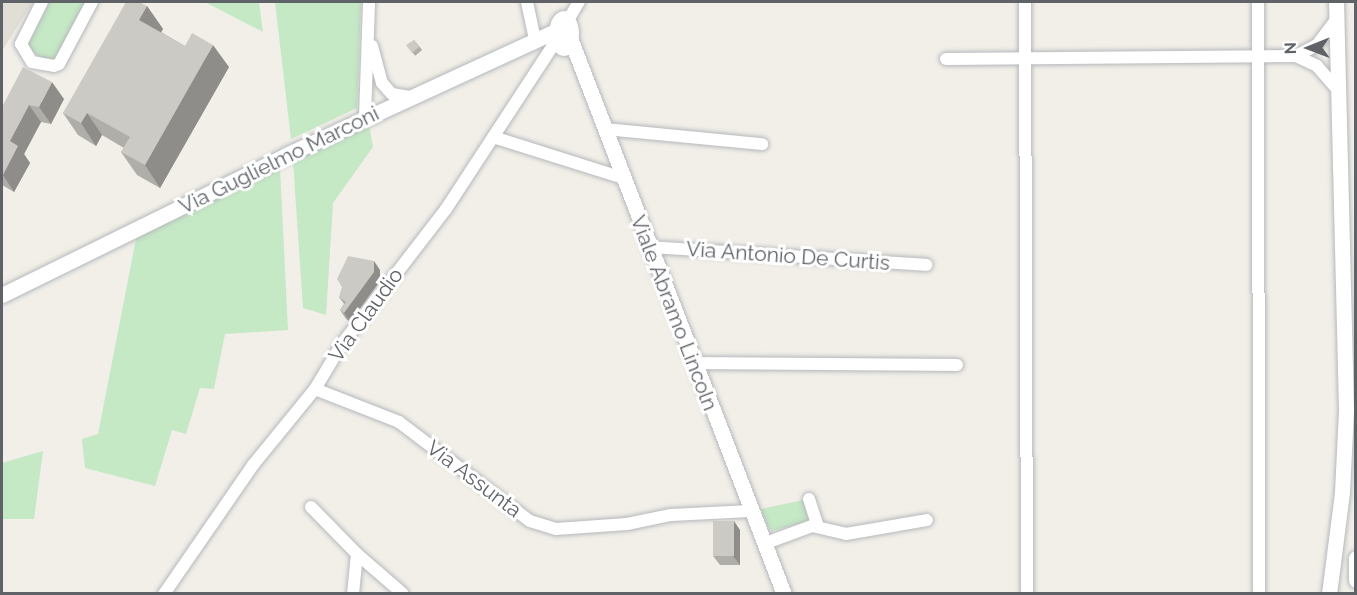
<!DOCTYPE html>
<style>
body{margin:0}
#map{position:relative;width:1357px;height:595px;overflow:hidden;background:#f1efe8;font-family:Raleway,sans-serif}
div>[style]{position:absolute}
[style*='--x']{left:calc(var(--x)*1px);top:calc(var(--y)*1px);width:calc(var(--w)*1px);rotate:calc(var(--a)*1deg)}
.education>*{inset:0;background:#e1ded6}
.green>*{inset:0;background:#c5e8c5}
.roads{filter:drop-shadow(0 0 2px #b5b8bc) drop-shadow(0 0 2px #b5b8bc)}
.minor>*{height:12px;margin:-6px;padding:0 6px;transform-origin:6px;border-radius:6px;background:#fff}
.tertiary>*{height:15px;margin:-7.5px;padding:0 7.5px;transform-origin:7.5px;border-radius:7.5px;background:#fff}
.tertiary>.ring{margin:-7.5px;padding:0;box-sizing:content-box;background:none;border:15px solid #fff;border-radius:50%}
.wall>*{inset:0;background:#afaea9;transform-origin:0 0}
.shaded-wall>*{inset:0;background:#8f8d8a}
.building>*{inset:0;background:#cccac5;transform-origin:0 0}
span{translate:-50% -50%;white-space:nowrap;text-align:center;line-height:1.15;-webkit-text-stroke:6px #fff;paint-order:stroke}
.street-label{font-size:21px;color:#5f6368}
.frame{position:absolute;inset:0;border:3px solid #5f6368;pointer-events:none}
.north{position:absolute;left:1279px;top:18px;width:60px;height:60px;-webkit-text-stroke:4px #fff;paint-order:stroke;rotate:269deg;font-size:16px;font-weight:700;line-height:24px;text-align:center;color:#5f6368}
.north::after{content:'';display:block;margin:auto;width:21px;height:27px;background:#5f6368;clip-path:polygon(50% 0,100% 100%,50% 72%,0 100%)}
</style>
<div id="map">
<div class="education">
<i style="clip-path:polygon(2px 2px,33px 2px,2px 51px)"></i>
</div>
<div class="green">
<i style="clip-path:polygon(43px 2px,90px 2px,54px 66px,21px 44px)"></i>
<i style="clip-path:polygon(205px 2px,259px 2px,263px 32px)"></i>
<i style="clip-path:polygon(275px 2px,361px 2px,357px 108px,291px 139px)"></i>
<i style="clip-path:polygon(369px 125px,373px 147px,333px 203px,326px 315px,303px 308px,293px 161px)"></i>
<i style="clip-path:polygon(280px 168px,288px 330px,225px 334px,214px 389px,200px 388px,186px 434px,172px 430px,155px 486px,85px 468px,82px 439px,98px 434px,136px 239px)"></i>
<i style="clip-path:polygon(43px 451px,34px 519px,2px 519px,2px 463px)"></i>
<i style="clip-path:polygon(803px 500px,809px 521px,772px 531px,768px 528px,761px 509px)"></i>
</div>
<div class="roads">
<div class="minor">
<i style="--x:42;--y:2;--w:47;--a:116.6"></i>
<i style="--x:21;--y:44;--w:21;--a:59"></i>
<i style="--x:32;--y:62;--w:22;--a:10"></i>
<i style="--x:54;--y:66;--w:5;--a:-22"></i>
<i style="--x:59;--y:64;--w:70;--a:-62"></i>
<i style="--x:527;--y:2;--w:40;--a:78"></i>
<i style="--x:1025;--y:2;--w:592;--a:89.81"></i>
<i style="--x:1258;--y:2;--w:592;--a:89.9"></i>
<i style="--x:568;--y:20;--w:21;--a:-59"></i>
<i style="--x:372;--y:46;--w:38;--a:75"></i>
<i style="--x:382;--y:83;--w:15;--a:48"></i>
<i style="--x:392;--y:94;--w:18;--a:9"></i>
<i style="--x:1296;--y:56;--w:24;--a:-28"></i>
<i style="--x:1317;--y:45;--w:31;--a:-53"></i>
<i style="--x:946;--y:59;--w:350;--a:-0.5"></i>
<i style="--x:1296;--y:56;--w:23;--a:25"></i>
<i style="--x:1317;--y:66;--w:30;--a:49"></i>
<i style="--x:365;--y:118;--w:116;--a:-88"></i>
<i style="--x:605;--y:129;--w:158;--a:5.5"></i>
<i style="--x:493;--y:137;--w:136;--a:17.5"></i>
<i style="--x:650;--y:247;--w:277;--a:3.7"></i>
<i style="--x:694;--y:363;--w:263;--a:0.4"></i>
<i style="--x:315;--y:389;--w:90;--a:21.4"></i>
<i style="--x:399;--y:422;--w:164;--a:37.1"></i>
<i style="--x:530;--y:521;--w:27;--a:17"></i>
<i style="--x:556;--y:529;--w:71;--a:-4"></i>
<i style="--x:627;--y:524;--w:45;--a:-11.6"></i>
<i style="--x:671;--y:515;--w:79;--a:-2.9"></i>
<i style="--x:809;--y:499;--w:28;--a:72"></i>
<i style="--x:311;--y:507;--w:66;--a:45.6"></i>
<i style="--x:766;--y:543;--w:49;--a:-20.3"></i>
<i style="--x:812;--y:526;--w:35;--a:13"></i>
<i style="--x:846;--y:534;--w:82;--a:-9.8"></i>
<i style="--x:164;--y:594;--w:157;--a:-55.4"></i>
<i style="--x:253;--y:465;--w:98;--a:-50.8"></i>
<i style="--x:315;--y:389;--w:52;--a:-59"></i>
<i style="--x:342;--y:344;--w:170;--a:-52.4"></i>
<i style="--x:446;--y:209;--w:212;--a:-56.8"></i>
<i style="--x:353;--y:594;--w:40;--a:-84.3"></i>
<i style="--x:357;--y:554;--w:60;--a:40.9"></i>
</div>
<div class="tertiary">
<i class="ring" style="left:556px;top:18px;width:-1px;height:-1px"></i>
<i style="--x:567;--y:30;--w:604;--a:68.96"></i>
<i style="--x:2;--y:295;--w:317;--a:-26.2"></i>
<i style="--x:286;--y:155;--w:299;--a:-24.7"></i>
<i style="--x:1356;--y:558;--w:22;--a:90"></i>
<i style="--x:1329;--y:594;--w:103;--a:-82.7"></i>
<i style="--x:1342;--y:492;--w:82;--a:-87.2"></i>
<i style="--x:1346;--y:410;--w:408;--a:-91.4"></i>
</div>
</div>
<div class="wall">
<i style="clip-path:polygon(147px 6px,163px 29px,161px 32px,185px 46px,229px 67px,160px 188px,137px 175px,121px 152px,124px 148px,102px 135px,96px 146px,78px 135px,63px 113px)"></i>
<i style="left:414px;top:40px;width:13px;height:9px;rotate:51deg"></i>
<i style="clip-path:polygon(64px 99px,51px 124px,41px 122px,24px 154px,30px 163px,14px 192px,2px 185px,2px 107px)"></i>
<i style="clip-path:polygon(380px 270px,380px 281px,350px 322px,346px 319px,340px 310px,344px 304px,339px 297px)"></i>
<i style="clip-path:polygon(740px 530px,740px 565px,720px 565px,713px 556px)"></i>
</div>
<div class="shaded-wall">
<i style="clip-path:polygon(147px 6px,163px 29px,155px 43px,139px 20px)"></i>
<i style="clip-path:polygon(213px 45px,229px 67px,160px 188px,145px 165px)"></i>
<i style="clip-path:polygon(52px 82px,64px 99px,51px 124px,39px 107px)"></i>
<i style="clip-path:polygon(29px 105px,41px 122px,24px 154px,30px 163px,14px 192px,3px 175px,10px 141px)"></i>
<i style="clip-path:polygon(87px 113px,102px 135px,96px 146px,81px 123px)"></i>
<i style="clip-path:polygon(374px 261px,380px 270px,380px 281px,350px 322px,344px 313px)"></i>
<i style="clip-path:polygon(734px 521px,740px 530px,740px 565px,733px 556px)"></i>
</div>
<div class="building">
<i style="clip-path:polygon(126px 2px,139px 2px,147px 6px,139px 20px,185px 46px,192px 33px,213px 45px,145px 165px,121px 152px,130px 137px,87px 113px,81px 123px,63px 113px)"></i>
<i style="clip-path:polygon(414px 40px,419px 47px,412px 53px,406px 45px)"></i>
<i style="clip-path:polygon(23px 67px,52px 82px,39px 107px,29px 105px,10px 141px,18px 146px,3px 175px,2px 175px,2px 107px)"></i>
<i style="clip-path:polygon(348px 256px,374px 261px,374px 272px,344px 313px,340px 310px,346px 302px,339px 297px,342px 287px,337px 279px)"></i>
<i style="left:713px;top:521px;width:21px;height:35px"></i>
</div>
<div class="street-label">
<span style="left:279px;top:160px;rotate:-26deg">Via Guglielmo Marconi</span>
<span style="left:788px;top:256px;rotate:4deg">Via Antonio De Curtis</span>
<span style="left:674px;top:313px;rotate:69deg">Viale Abramo Lincoln</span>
<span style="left:366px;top:315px;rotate:-54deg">Via Claudio</span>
<span style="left:474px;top:479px;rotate:37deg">Via Assunta</span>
</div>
<div class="frame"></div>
<div class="north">N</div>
</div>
